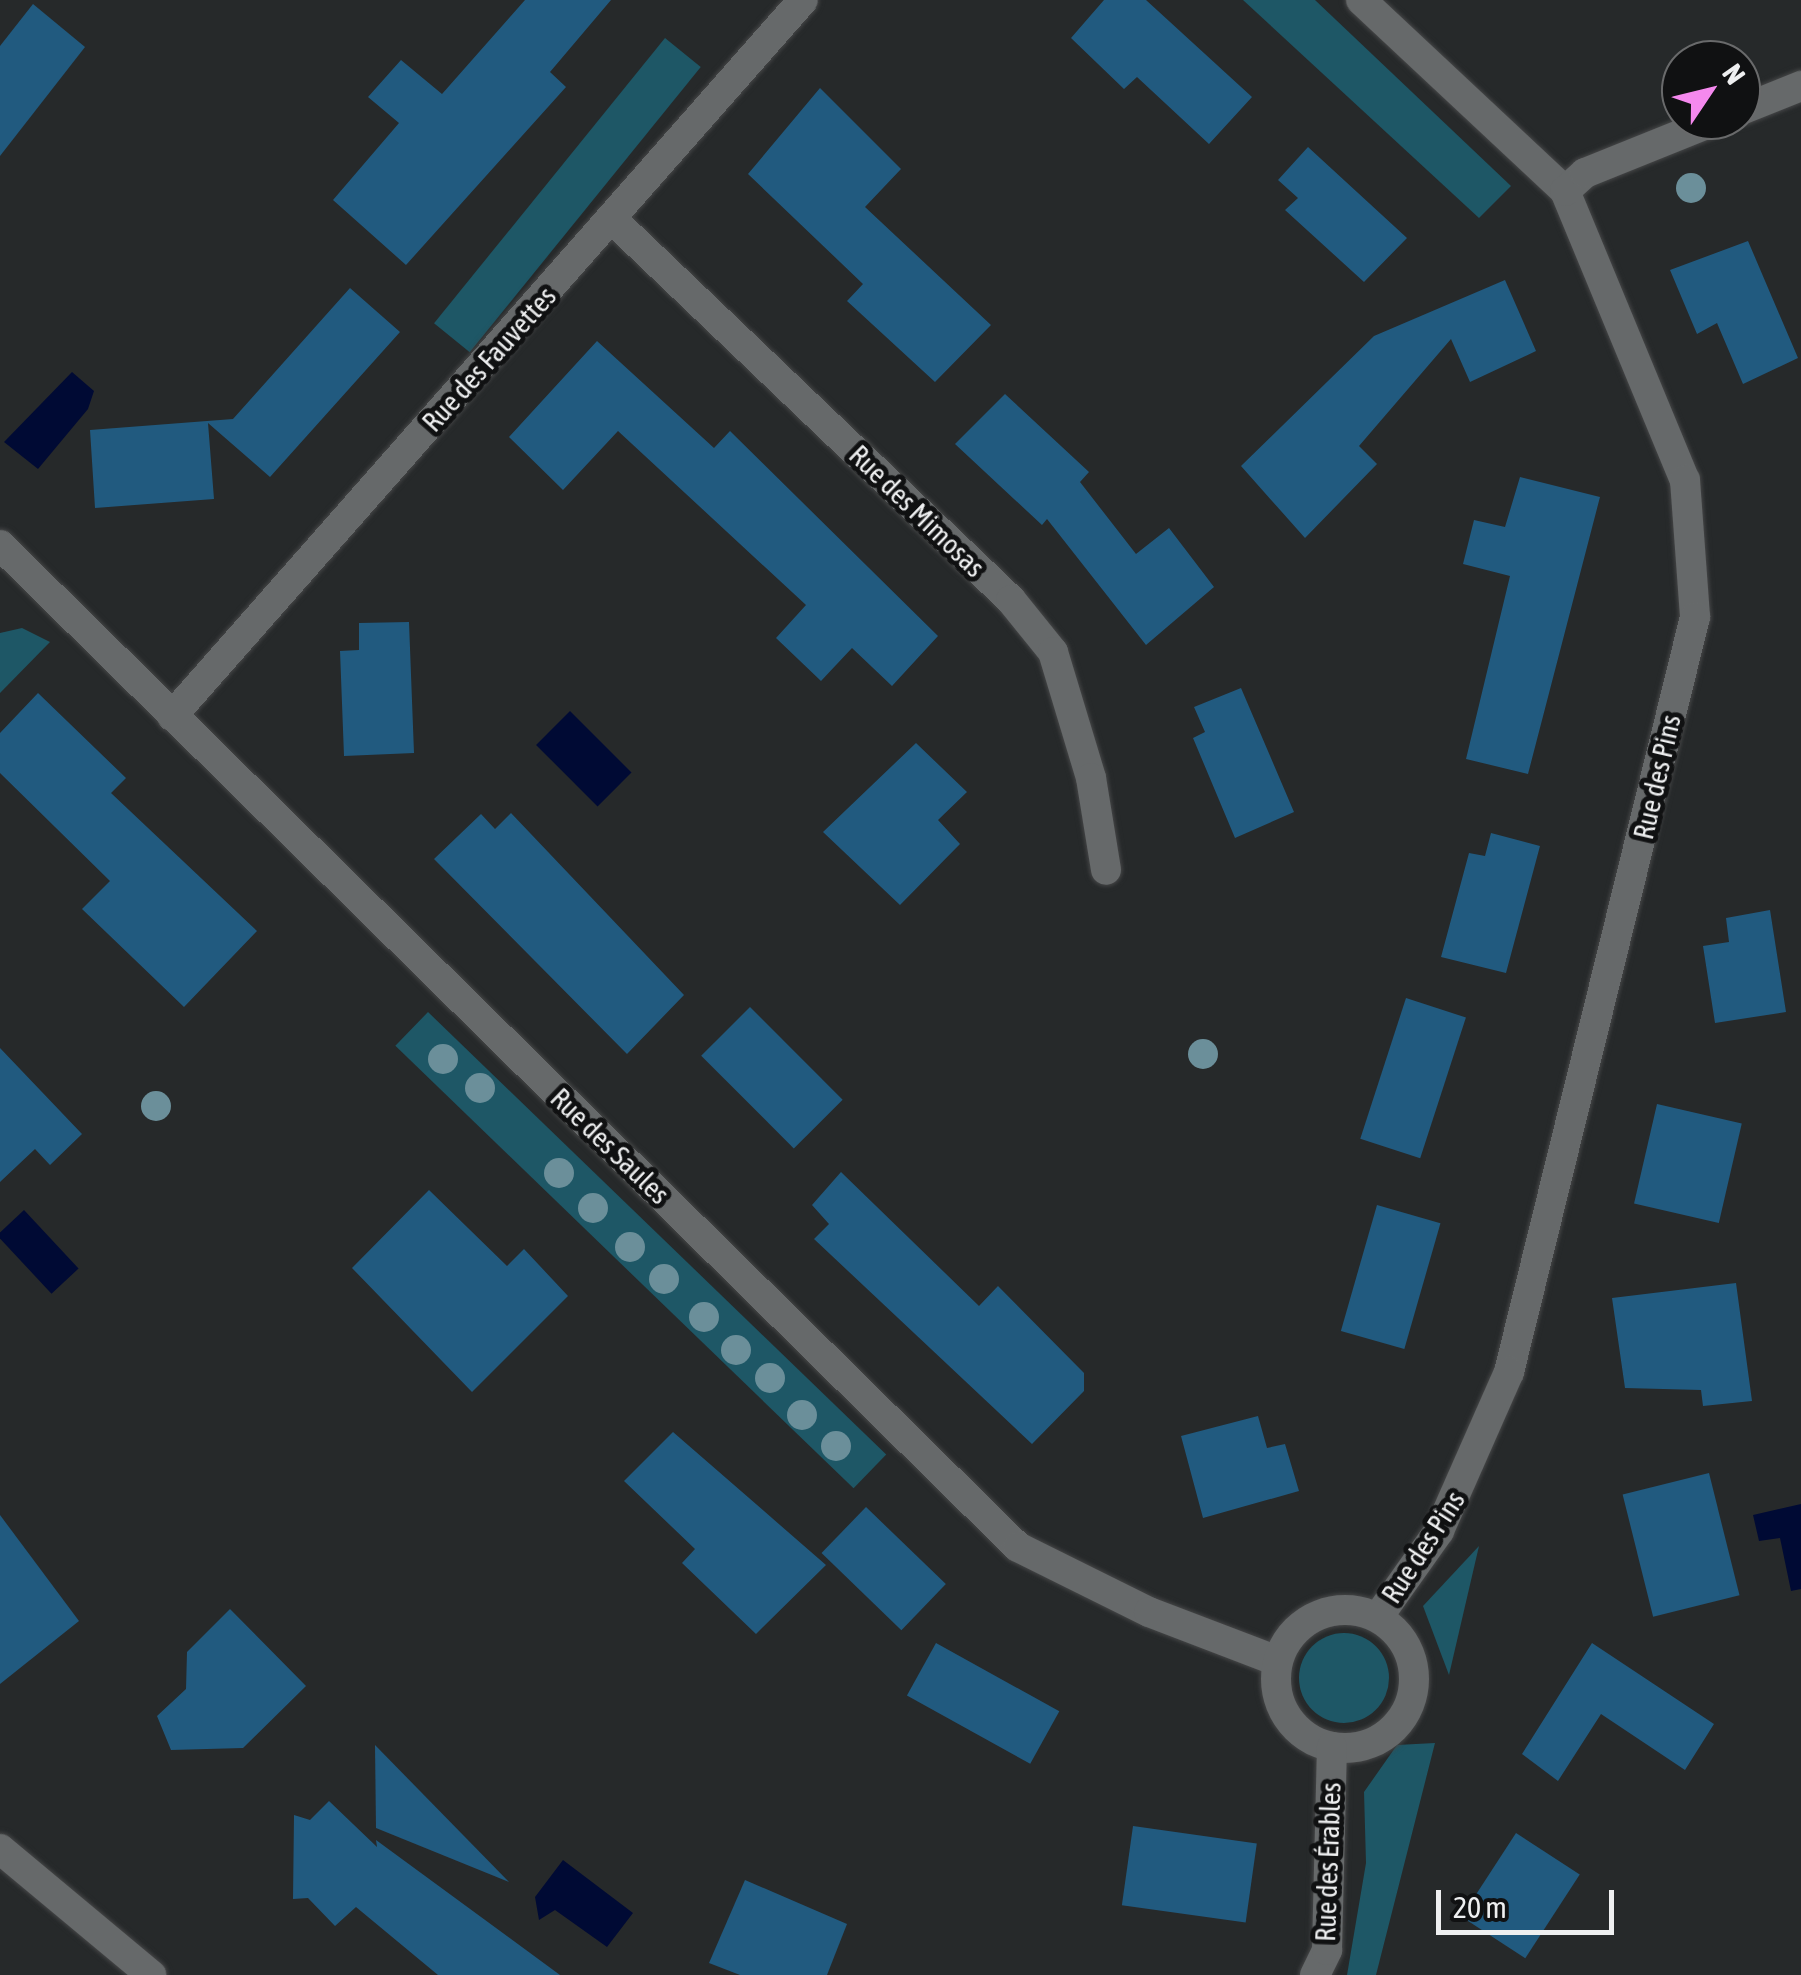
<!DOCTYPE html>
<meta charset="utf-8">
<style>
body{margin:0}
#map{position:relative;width:1801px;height:1975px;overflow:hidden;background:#26292a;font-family:"Asap Condensed",sans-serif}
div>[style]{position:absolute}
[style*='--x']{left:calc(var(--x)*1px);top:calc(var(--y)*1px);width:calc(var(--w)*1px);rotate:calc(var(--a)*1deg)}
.green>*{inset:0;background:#1e5766;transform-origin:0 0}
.round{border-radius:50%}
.water>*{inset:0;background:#000a34;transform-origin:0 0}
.building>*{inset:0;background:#215a7f;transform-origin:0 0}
.roads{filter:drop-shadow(0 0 2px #454647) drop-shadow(0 0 2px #454647)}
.minor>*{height:30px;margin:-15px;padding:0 15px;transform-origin:15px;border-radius:15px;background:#66696a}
.minor>.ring{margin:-15px;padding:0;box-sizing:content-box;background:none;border:30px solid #66696a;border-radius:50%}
.trees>*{width:30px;height:30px;margin:-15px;border-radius:50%;background:#6b8f9a}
span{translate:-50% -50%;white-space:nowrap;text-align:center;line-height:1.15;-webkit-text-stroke:10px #101112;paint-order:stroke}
.street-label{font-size:28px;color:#eeeff0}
.north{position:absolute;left:1661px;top:40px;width:100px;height:100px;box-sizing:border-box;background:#101112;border:2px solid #696a6b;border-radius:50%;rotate:55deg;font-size:28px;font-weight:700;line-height:40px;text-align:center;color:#eeeff0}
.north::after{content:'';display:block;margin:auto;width:35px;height:45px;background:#f589ee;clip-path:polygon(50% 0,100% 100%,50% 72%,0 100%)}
.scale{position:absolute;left:1436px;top:1890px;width:178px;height:45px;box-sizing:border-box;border:5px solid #eeeff0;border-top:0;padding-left:12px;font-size:30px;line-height:35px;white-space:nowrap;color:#eeeff0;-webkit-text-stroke:8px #101112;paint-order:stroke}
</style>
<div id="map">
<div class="green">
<i style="clip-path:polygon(1243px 0,1315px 0,1511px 186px,1479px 218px)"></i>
<i style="left:665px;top:38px;width:46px;height:367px;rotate:39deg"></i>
<i style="clip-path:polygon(22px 628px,50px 642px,0 693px,0 633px)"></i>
<i style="left:428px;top:1012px;width:637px;height:47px;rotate:44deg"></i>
<i style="clip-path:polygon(1479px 1546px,1449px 1675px,1423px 1606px)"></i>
<i class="round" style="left:1299px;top:1633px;width:90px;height:90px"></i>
<i style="clip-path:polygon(1435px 1743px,1376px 1975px,1347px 1975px,1366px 1863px,1364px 1792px,1397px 1745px)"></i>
</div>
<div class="water">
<i style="clip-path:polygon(72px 372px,94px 391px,88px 409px,38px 469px,4px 442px)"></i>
<i style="left:570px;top:711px;width:87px;height:48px;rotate:45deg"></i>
<i style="left:24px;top:1210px;width:80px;height:37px;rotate:47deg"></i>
<i style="clip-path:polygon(1801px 1504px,1801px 1589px,1791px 1591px,1780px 1538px,1759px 1541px,1753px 1515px)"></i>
<i style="clip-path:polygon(563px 1860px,633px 1913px,607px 1947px,555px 1910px,539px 1920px,535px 1897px)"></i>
</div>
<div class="building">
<i style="clip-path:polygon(525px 0,611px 0,550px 72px,566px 87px,406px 265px,333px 200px,399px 123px,368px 97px,401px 60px,442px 94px)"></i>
<i style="clip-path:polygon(1104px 0,1146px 0,1252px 97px,1209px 144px,1137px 77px,1124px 89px,1071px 38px)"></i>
<i style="clip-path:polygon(33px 4px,85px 47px,0 156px,0 46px)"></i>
<i style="clip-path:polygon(820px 88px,901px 169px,865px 207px,991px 325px,935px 382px,847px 301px,863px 284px,748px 174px)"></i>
<i style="clip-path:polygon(1308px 147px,1407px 238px,1364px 282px,1285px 210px,1298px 198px,1278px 180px)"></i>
<i style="clip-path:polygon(1748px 241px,1798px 358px,1743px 384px,1717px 323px,1697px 334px,1670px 270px)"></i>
<i style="clip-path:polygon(1505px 280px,1536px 351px,1470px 382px,1451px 339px,1359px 446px,1377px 464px,1305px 538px,1241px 466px,1374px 336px)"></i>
<i style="clip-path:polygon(350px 288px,400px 332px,270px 477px,208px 423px,214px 499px,95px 508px,90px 430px,233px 419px)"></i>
<i style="clip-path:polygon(597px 341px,714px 448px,730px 431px,938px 636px,892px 686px,852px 648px,821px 681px,776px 638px,806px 605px,618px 431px,563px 490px,509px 437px)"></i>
<i style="clip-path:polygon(1005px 394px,1089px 472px,1080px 482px,1136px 554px,1169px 528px,1214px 587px,1146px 645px,1047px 519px,1042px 525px,955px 444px)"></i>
<i style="clip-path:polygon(1520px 477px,1600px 497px,1528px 774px,1466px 759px,1510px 576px,1463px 564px,1474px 520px,1505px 527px)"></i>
<i style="clip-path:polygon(409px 622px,414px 753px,344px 756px,340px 651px,359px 650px,359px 623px)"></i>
<i style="clip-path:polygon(1241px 688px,1294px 812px,1235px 838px,1193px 738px,1205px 732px,1194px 707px)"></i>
<i style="clip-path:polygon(38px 693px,126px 778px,111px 793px,257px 931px,184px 1007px,82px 909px,110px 881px,0 773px,0 733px)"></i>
<i style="clip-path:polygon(916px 743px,967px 792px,938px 820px,960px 844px,900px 905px,823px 832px)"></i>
<i style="clip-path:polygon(511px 813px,684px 995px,627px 1054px,434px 859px,481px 814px,495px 829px)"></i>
<i style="clip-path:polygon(1491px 833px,1540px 846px,1506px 973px,1441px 957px,1469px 853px,1485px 856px)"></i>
<i style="clip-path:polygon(1770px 910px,1786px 1012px,1715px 1023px,1703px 946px,1729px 942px,1726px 918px)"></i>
<i style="left:1406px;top:998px;width:63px;height:148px;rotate:18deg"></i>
<i style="left:750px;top:1007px;width:131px;height:69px;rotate:45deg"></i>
<i style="clip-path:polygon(0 1048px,82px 1134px,50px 1165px,35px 1149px,0 1182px)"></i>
<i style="left:1657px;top:1104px;width:87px;height:102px;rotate:13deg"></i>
<i style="clip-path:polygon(841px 1172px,979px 1306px,998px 1286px,1084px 1373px,1084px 1391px,1032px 1444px,814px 1239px,829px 1224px,812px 1205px)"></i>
<i style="clip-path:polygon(429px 1190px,507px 1266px,524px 1249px,568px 1296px,472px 1392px,352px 1268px)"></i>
<i style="left:1377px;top:1205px;width:66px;height:131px;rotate:16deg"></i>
<i style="clip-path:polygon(1736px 1283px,1752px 1401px,1703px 1406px,1701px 1390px,1625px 1388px,1612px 1298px)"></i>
<i style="clip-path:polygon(1258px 1416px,1267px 1448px,1285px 1444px,1299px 1491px,1203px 1518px,1181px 1436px)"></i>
<i style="clip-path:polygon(673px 1432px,826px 1565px,756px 1634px,682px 1563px,695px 1549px,624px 1481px)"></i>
<i style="left:1709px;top:1473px;width:126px;height:89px;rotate:76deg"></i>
<i style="left:866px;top:1507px;width:111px;height:64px;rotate:44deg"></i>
<i style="clip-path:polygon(0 1515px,79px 1621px,0 1684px)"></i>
<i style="clip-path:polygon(230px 1609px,306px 1686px,243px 1748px,171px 1750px,157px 1716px,186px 1689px,187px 1652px)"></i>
<i style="left:936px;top:1643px;width:141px;height:60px;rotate:29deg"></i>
<i style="clip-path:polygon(1592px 1643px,1714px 1724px,1685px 1770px,1601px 1714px,1558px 1781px,1522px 1754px)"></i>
<i style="clip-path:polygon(375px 1745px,509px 1882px,376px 1828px)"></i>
<i style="clip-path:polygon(329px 1801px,377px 1847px,376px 1840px,560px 1975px,438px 1975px,356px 1907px,335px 1926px,308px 1898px,293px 1899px,294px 1815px,310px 1820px)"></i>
<i style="left:1133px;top:1826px;width:125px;height:80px;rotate:8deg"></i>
<i style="left:1516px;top:1833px;width:76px;height:100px;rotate:33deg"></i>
<i style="clip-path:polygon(745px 1880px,847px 1924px,827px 1975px,740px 1975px,709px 1963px)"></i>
</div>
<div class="roads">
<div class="minor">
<i style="--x:1361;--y:0;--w:279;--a:43.1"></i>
<i style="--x:1565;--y:191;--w:313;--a:67.5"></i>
<i style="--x:1685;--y:480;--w:137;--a:85.8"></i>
<i style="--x:1695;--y:617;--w:778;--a:103.84"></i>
<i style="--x:1509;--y:1372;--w:174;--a:113.8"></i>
<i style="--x:1439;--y:1531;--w:105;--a:125.3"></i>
<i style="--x:1741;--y:110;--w:65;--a:-21.8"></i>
<i style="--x:1565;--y:191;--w:27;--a:-42"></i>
<i style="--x:1585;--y:173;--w:142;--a:-21.9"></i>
<i style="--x:613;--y:220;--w:550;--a:43.67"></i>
<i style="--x:1011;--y:600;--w:67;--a:51.1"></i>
<i style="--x:1053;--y:652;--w:132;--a:73.2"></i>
<i style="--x:1091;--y:778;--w:93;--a:80.7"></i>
<i style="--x:0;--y:545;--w:1428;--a:44.55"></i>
<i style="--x:1018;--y:1547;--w:146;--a:26.4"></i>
<i style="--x:1149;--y:1612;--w:137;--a:20.9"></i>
<i style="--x:172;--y:716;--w:954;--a:-48.61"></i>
<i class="ring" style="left:1276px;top:1610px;width:108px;height:108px"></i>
<i style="--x:0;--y:1849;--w:197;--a:39.8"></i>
<i style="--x:1315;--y:1975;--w:28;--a:-64"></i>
<i style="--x:1327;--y:1950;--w:203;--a:-88.6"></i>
</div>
</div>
<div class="trees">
<i style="left:1691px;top:188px"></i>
<i style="left:1203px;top:1054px"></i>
<i style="left:443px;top:1059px"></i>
<i style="left:480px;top:1088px"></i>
<i style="left:156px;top:1106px"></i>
<i style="left:559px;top:1173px"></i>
<i style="left:593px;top:1208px"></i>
<i style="left:630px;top:1247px"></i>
<i style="left:664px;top:1279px"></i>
<i style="left:704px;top:1317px"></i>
<i style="left:736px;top:1350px"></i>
<i style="left:770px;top:1378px"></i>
<i style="left:802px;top:1415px"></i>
<i style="left:836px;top:1446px"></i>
</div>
<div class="street-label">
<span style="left:489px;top:359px;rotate:-48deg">Rue des Fauvettes</span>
<span style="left:917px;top:511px;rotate:44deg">Rue des Mimosas</span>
<span style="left:1657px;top:777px;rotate:-77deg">Rue des Pins</span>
<span style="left:610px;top:1146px;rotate:44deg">Rue des Saules</span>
<span style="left:1423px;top:1547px;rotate:-57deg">Rue des Pins</span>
<span style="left:1328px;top:1862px;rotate:-88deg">Rue des Érables</span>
</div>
<div class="north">N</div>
<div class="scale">20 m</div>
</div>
